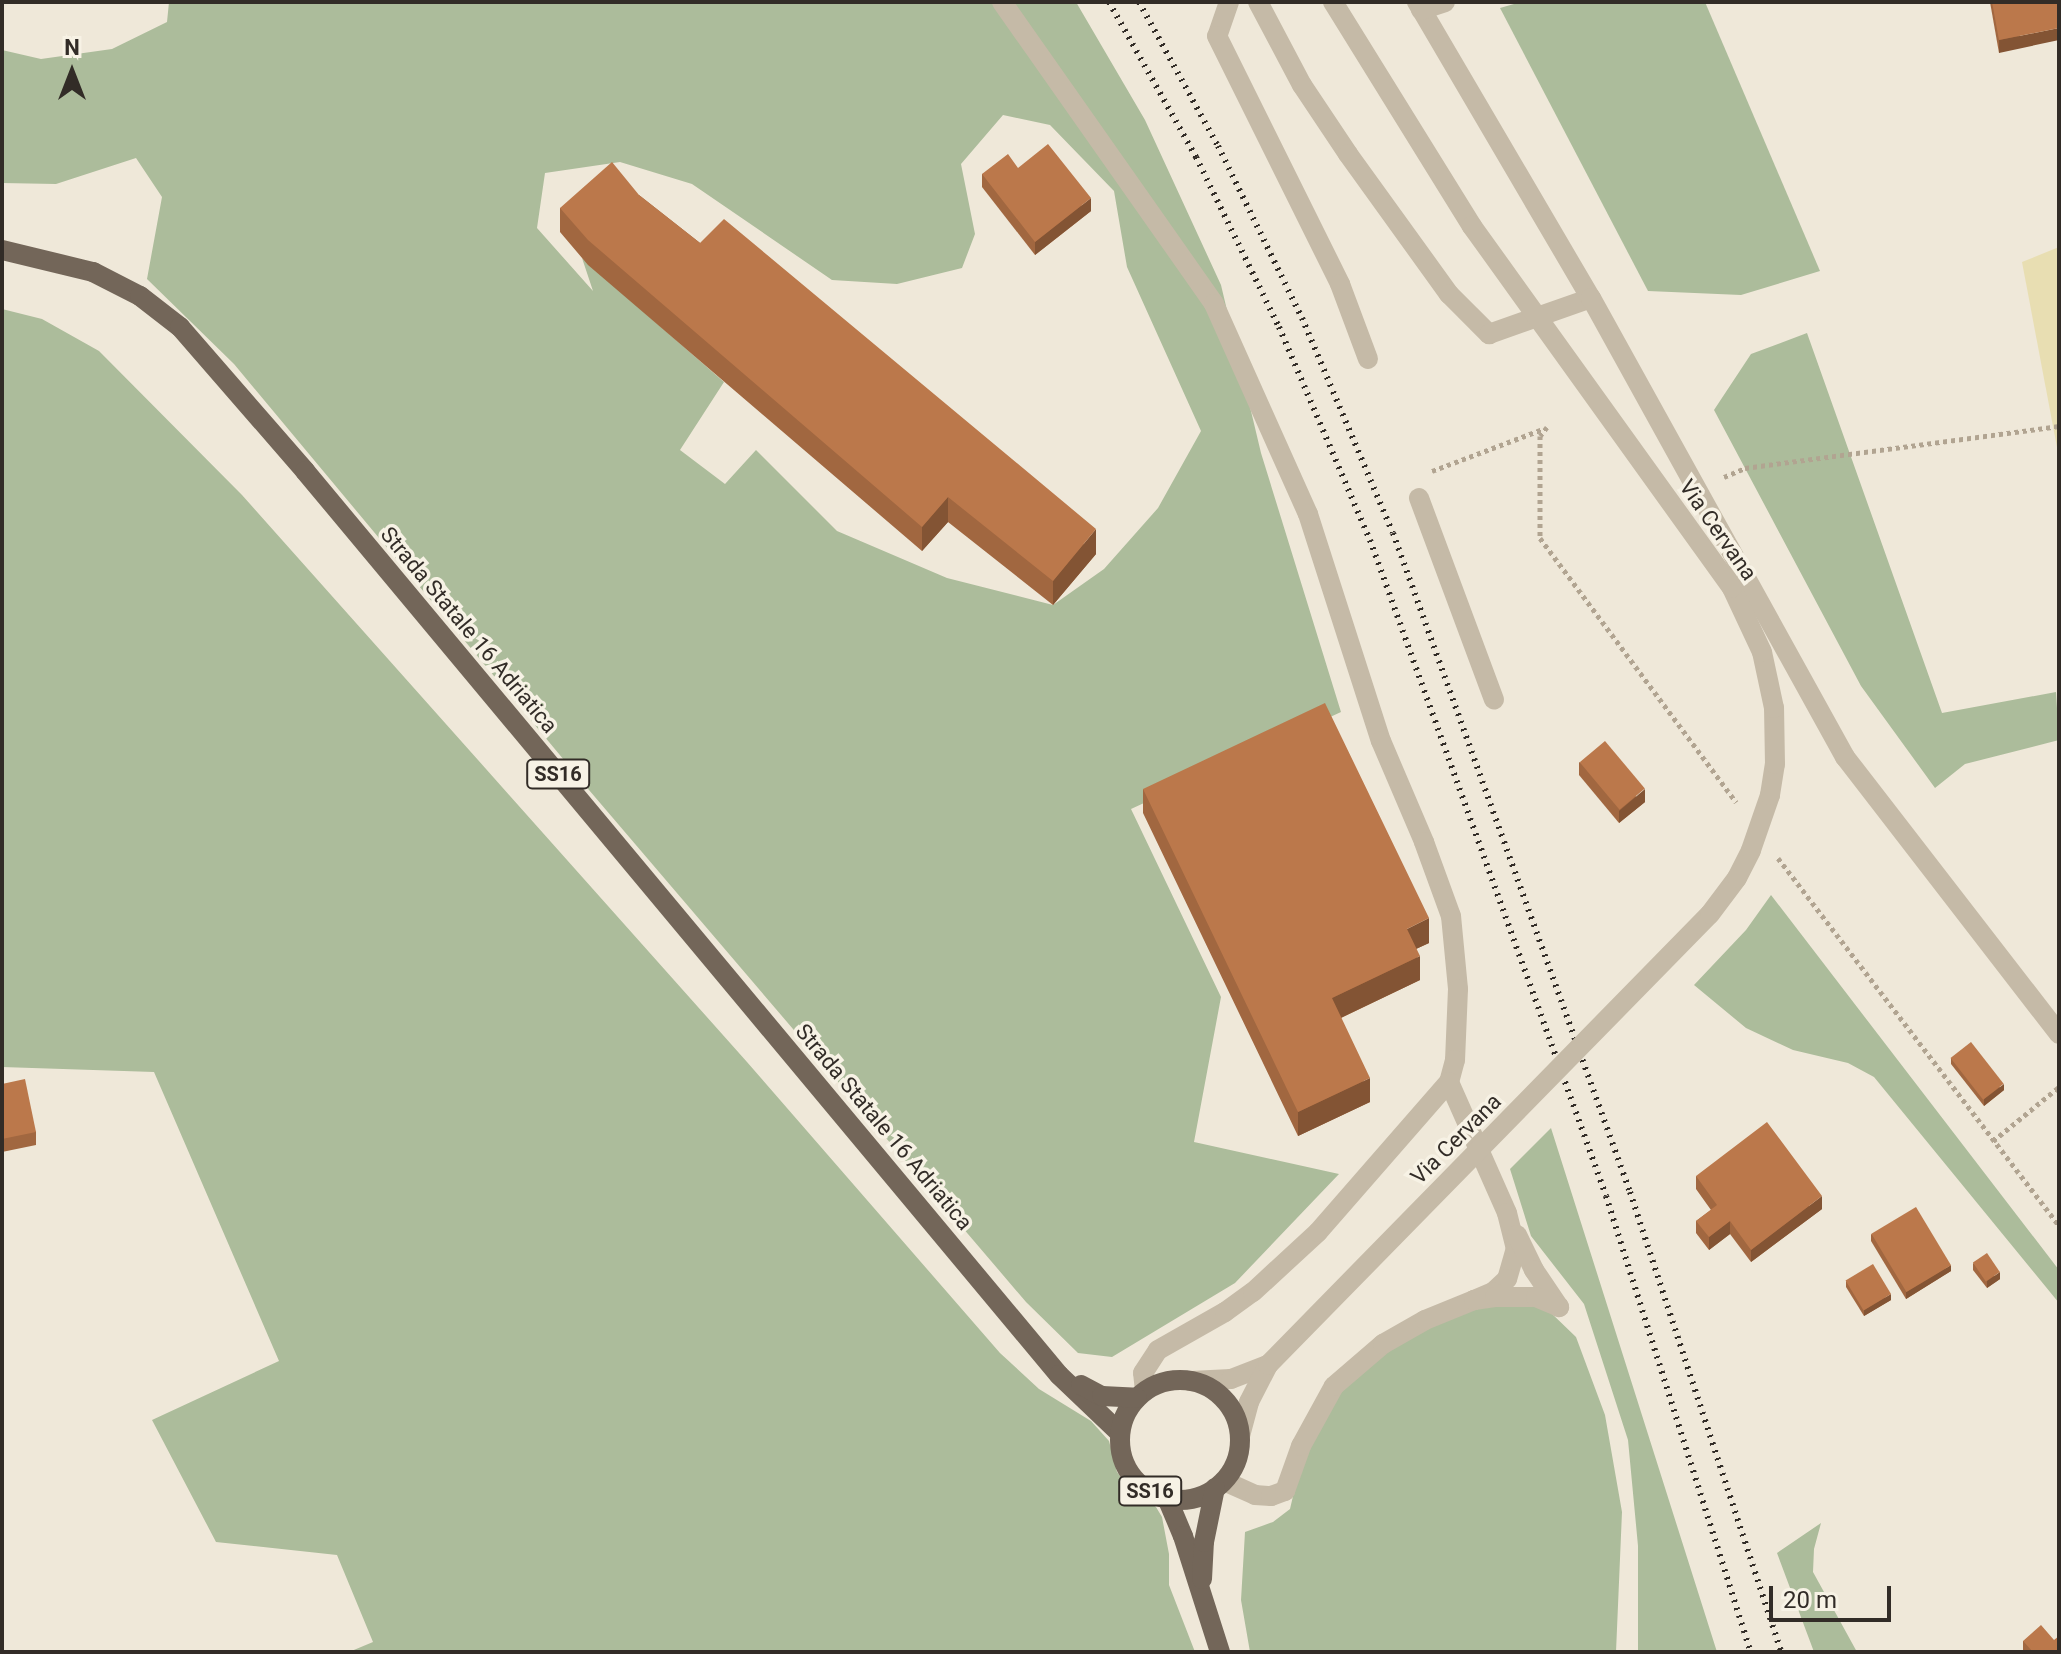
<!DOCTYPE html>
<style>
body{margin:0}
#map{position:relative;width:2061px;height:1654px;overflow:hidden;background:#efe8d9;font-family:Roboto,sans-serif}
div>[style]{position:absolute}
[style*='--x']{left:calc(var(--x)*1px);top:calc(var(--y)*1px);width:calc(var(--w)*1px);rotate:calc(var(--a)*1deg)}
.green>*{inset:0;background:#acbc9b}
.sand>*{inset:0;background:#e8deb2}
.path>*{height:5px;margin-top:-2.5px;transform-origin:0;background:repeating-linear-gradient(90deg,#b1a491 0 4px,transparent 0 8px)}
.minor>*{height:20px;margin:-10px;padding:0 10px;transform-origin:10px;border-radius:10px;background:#c5baa7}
.major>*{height:20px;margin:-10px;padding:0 10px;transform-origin:10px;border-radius:10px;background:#736659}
.major>.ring{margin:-10px;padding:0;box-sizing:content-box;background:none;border:20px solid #736659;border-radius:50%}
.rail>*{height:6px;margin-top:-3px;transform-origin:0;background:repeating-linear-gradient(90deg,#322c27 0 2px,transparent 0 8px)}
.minor-bridge>*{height:20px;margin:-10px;padding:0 10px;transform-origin:10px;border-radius:10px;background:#c5baa7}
.wall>*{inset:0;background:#a16740}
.shaded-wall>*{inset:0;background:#835434}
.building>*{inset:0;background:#bb784b;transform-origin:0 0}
span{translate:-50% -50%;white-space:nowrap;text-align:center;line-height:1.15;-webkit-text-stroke:7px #f7f2e5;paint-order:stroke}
.shield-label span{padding:2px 6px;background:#f7f2e5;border:2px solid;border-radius:6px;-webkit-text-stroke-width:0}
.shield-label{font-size:20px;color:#322c27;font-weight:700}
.street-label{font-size:22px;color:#322c27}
.frame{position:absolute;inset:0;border:4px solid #322c27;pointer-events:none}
.north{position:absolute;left:32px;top:32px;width:80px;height:80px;-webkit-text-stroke:6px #f7f2e5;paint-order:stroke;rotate:0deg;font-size:22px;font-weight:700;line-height:32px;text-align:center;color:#322c27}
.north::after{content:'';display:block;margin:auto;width:28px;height:36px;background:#322c27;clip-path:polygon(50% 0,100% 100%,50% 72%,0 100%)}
.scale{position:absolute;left:1769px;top:1586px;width:122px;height:36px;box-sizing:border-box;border:4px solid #322c27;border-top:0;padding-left:10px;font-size:24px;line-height:28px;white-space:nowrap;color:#322c27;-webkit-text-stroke:6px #f7f2e5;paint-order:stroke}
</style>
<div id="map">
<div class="green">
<i style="clip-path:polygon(evenodd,169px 2px,1076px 2px,1145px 120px,1221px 285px,1261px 453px,1341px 712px,1131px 809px,1221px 997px,1194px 1142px,1339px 1174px,1235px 1283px,1112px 1357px,1078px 1353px,1026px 1302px,589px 790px,234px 364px,147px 279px,162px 197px,136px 158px,56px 184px,2px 183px,2px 50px,41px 59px,112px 49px,167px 22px,169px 2px,1003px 115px,1050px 125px,1114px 191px,1127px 267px,1201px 431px,1158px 508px,1104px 569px,1053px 605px,947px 578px,837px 531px,756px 450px,725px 484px,680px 450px,724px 382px,582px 258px,593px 291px,537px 228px,545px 173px,620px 162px,692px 184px,832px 280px,897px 284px,962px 268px,975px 234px,961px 164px,1003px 115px)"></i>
<i style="clip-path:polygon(1521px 2px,1705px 2px,1820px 271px,1741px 295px,1648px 291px,1500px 8px)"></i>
<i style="clip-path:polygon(2px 309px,42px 319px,99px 351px,242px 495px,747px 1062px,1000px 1353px,1039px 1389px,1091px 1421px,1109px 1441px,1117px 1472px,1125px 1483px,1156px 1507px,1162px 1517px,1169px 1554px,1169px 1585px,1195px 1652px,349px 1652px,373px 1642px,337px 1555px,216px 1542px,152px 1420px,279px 1361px,154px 1072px,2px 1067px)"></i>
<i style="clip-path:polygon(1807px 333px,1942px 713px,2056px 692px,2059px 740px,1965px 764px,1935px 788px,1861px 686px,1714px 410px,1751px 354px)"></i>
<i style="clip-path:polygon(1771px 895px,2059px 1270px,2059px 1303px,1874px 1077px,1848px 1063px,1793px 1050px,1746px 1028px,1694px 985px,1746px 930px)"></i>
<i style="clip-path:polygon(1551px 1128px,1717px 1652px,1638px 1652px,1638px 1546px,1628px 1440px,1584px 1304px,1531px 1236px,1510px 1169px)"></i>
<i style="clip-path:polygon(1520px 1301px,1548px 1310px,1576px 1337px,1605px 1415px,1622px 1512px,1616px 1652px,1250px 1652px,1241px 1600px,1245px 1532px,1273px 1522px,1290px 1509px,1297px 1479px,1324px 1408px,1357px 1368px,1467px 1306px)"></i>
<i style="clip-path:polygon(1821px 1523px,1814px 1549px,1813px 1572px,1857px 1652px,1814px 1652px,1777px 1553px)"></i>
</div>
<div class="sand">
<i style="clip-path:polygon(2059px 247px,2059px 458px,2022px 262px)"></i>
</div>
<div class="path">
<i style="--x:1547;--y:427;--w:11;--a:128"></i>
<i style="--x:1540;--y:436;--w:102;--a:90"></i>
<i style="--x:1540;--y:538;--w:329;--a:53.4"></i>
<i style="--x:1432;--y:471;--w:119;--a:-20.7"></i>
<i style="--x:1724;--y:477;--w:23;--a:-23"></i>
<i style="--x:1745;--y:468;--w:317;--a:-7.6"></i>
<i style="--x:1778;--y:858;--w:463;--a:52.6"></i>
<i style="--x:1993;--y:1141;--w:85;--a:-39.3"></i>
</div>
<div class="minor">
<i style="--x:1002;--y:2;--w:369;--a:54.9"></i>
<i style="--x:1214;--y:304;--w:230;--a:65.9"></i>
<i style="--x:1308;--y:514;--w:238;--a:72.2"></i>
<i style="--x:1381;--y:741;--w:110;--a:66.9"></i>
<i style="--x:1424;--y:842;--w:79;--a:70"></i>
<i style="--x:1451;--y:916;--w:73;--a:84.5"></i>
<i style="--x:1458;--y:989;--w:71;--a:92.4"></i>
<i style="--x:1455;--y:1060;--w:23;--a:105"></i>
<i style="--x:1449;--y:1082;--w:143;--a:66.1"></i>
<i style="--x:1507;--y:1213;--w:36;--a:76"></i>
<i style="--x:1516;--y:1248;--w:32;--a:106"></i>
<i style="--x:1507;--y:1279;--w:19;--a:137"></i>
<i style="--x:1493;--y:1292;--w:21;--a:157"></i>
<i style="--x:1229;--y:2;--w:36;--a:109"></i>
<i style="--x:1217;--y:36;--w:277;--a:63.6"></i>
<i style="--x:1340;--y:284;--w:80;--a:69.5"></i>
<i style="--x:1258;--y:2;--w:94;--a:62.1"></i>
<i style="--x:1302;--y:85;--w:83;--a:56.3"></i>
<i style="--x:1348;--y:154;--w:173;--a:54.2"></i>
<i style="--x:1449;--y:294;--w:57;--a:45"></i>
<i style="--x:1489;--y:334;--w:108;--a:-19.4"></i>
<i style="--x:1333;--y:2;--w:264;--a:58.2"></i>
<i style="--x:1417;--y:2;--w:343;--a:59.6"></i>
<i style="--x:1591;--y:298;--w:525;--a:61.04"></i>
<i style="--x:1845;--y:757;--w:350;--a:52.3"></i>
<i style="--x:1421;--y:10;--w:25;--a:-18"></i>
<i style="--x:1419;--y:498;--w:215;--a:69.6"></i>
<i style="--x:1517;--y:1235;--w:39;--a:64"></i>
<i style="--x:1534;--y:1270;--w:45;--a:56"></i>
<i style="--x:1191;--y:1381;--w:40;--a:-2.9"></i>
<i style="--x:1231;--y:1379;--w:40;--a:-21"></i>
<i style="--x:1145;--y:1391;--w:18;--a:-96"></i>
<i style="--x:1143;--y:1373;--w:27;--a:-57"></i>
<i style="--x:1158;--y:1350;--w:77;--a:-29.6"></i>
<i style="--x:1225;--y:1312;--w:34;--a:-36"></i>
<i style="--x:1253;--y:1292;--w:88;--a:-42.7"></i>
<i style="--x:1318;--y:1232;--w:199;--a:-48.9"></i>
<i style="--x:1240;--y:1436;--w:35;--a:-75"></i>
<i style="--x:1249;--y:1402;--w:42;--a:-62.8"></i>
<i style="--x:1224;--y:1481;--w:34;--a:24"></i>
<i style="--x:1255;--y:1495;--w:16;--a:4"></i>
<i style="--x:1271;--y:1496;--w:15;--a:-20"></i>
<i style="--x:1285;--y:1491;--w:48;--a:-70.4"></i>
<i style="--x:1301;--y:1446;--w:68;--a:-61.2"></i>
<i style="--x:1334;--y:1386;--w:65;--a:-40.6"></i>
<i style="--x:1383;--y:1344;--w:48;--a:-29.7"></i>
<i style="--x:1425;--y:1320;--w:53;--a:-22.2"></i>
<i style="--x:1474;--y:1300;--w:21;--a:-8"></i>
<i style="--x:1495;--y:1297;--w:41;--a:0"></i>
<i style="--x:1536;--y:1297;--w:25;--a:23"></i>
</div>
<div class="major">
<i style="--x:2;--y:250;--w:94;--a:13.6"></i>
<i style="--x:93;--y:272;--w:53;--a:27.1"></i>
<i style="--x:140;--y:296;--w:51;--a:37.8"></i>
<i style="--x:180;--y:327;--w:191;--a:49"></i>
<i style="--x:305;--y:471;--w:1177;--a:50.17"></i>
<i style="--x:1059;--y:1375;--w:84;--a:43.6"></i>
<i class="ring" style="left:1120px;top:1380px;width:100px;height:100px"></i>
<i style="--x:1081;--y:1385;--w:24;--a:28"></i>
<i style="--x:1102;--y:1396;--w:35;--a:3"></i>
<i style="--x:1167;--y:1498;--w:41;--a:67.2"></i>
<i style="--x:1183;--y:1536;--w:122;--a:72.3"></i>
<i style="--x:1202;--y:1579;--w:37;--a:-87"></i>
<i style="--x:1204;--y:1542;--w:55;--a:-78.5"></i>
</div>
<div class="rail">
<i style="--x:1109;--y:2;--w:178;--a:60.7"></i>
<i style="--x:1196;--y:157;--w:189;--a:64"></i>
<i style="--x:1279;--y:327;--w:232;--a:66.9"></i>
<i style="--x:1370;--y:540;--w:697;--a:70.21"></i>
<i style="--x:1606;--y:1196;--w:478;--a:72.4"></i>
<i style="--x:1139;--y:2;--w:164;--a:61.3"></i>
<i style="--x:1218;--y:146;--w:191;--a:64"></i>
<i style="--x:1302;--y:318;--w:233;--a:67.1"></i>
<i style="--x:1393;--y:533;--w:700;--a:70.22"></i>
<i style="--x:1630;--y:1192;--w:484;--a:71.8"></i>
</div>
<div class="minor-bridge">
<i style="--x:1268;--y:1365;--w:631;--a:-45.58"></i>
<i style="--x:1710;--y:914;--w:45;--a:-53.1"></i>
<i style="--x:1737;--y:878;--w:31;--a:-63"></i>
<i style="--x:1751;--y:850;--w:58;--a:-70.9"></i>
<i style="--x:1770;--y:795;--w:31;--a:-81"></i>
<i style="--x:1775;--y:764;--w:56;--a:-91"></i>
<i style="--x:1774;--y:708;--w:57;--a:-102.1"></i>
<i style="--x:1762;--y:652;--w:71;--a:-115.1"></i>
<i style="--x:1732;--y:588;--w:446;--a:-125.7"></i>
</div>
<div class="wall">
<i style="clip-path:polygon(1990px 2px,2059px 2px,1999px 53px)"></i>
<i style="clip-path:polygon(1018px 168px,1091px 211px,1035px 255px,982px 187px,982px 174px)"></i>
<i style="clip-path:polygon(639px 195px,1096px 554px,1053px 605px,948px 522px,922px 551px,588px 265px,560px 232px,560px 208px)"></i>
<i style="clip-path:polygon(1579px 762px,1645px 802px,1619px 823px,1579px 775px)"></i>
<i style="clip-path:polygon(1143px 789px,1429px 943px,1416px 949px,1420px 980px,1341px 1018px,1370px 1102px,1298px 1136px,1143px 813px)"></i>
<i style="clip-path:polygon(1951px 1058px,2004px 1090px,1984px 1106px,1951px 1064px)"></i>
<i style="clip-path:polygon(2px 1084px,36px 1132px,36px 1145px,2px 1152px)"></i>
<i style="clip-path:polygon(1696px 1176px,1822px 1209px,1751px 1262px,1730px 1234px,1709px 1250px,1696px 1233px,1696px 1221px,1711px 1210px,1696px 1189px)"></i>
<i style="clip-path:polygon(1871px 1234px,1951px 1271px,1906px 1299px,1871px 1241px)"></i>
<i style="clip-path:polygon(1973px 1263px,2000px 1279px,1987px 1288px,1973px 1270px)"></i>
<i style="clip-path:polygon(1846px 1281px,1891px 1300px,1864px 1316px,1846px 1287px)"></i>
<i style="clip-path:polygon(2054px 1640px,2059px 1652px,2023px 1652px,2023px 1641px)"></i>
</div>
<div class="shaded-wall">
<i style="clip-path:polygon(2059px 28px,2059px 40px,1999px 53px,1999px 40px)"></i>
<i style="clip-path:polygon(1091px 198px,1091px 211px,1035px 255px,1035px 242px)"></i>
<i style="clip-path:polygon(948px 497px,948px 522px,922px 551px,922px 527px)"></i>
<i style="clip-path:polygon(1096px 529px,1096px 554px,1053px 605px,1053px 581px)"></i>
<i style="clip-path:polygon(1645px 789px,1645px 802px,1619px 823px,1619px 811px)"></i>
<i style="clip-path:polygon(1429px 918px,1429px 943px,1407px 953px,1407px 929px)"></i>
<i style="clip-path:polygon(1420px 956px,1420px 980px,1332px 1022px,1332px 998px)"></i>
<i style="clip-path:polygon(1370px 1078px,1370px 1102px,1298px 1136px,1298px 1112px)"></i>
<i style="clip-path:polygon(2004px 1084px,2004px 1090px,1984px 1106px,1984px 1099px)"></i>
<i style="clip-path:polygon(1822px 1196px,1822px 1209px,1751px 1262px,1751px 1250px)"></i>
<i style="clip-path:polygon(1730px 1221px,1730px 1234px,1709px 1250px,1709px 1237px)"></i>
<i style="clip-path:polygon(1951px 1265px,1951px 1271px,1906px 1299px,1906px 1292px)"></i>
<i style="clip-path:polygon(2000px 1272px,2000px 1279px,1987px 1288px,1987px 1281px)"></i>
<i style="clip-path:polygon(1891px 1294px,1891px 1300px,1864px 1316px,1864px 1310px)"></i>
</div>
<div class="building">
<i style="clip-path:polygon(1992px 2px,2059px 2px,2059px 28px,1999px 40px)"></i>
<i style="clip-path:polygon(1048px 144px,1091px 198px,1035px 242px,982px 174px,1008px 154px,1018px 168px)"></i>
<i style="clip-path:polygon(612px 162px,639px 195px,700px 243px,724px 219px,1096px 529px,1053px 581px,948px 497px,922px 527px,588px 240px,560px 208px)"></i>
<i style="clip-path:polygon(1325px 703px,1429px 918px,1407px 929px,1420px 956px,1332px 998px,1370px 1078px,1298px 1112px,1143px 789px)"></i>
<i style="left:1605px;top:741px;width:62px;height:33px;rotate:50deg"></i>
<i style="left:1971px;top:1042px;width:53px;height:26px;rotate:52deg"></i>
<i style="clip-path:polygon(25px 1079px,36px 1132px,2px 1139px,2px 1084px)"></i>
<i style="clip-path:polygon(1767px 1122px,1822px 1196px,1751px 1250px,1730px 1221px,1709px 1237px,1696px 1221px,1717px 1205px,1696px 1176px)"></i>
<i style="left:1916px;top:1207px;width:68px;height:52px;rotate:59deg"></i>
<i style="left:1987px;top:1253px;width:23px;height:17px;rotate:56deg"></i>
<i style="left:1873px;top:1264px;width:35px;height:32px;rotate:59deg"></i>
<i style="clip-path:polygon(2041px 1625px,2054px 1640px,2059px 1636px,2059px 1652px,2033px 1652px,2023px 1641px)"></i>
</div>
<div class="shield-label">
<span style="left:558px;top:774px">SS16</span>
<span style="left:1150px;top:1491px">SS16</span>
</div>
<div class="street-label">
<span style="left:1718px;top:530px;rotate:55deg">Via Cervana</span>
<span style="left:469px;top:630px;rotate:50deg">Strada Statale 16 Adriatica</span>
<span style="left:884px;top:1127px;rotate:50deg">Strada Statale 16 Adriatica</span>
<span style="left:1456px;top:1139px;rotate:-45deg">Via Cervana</span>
</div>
<div class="frame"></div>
<div class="north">N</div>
<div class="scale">20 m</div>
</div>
